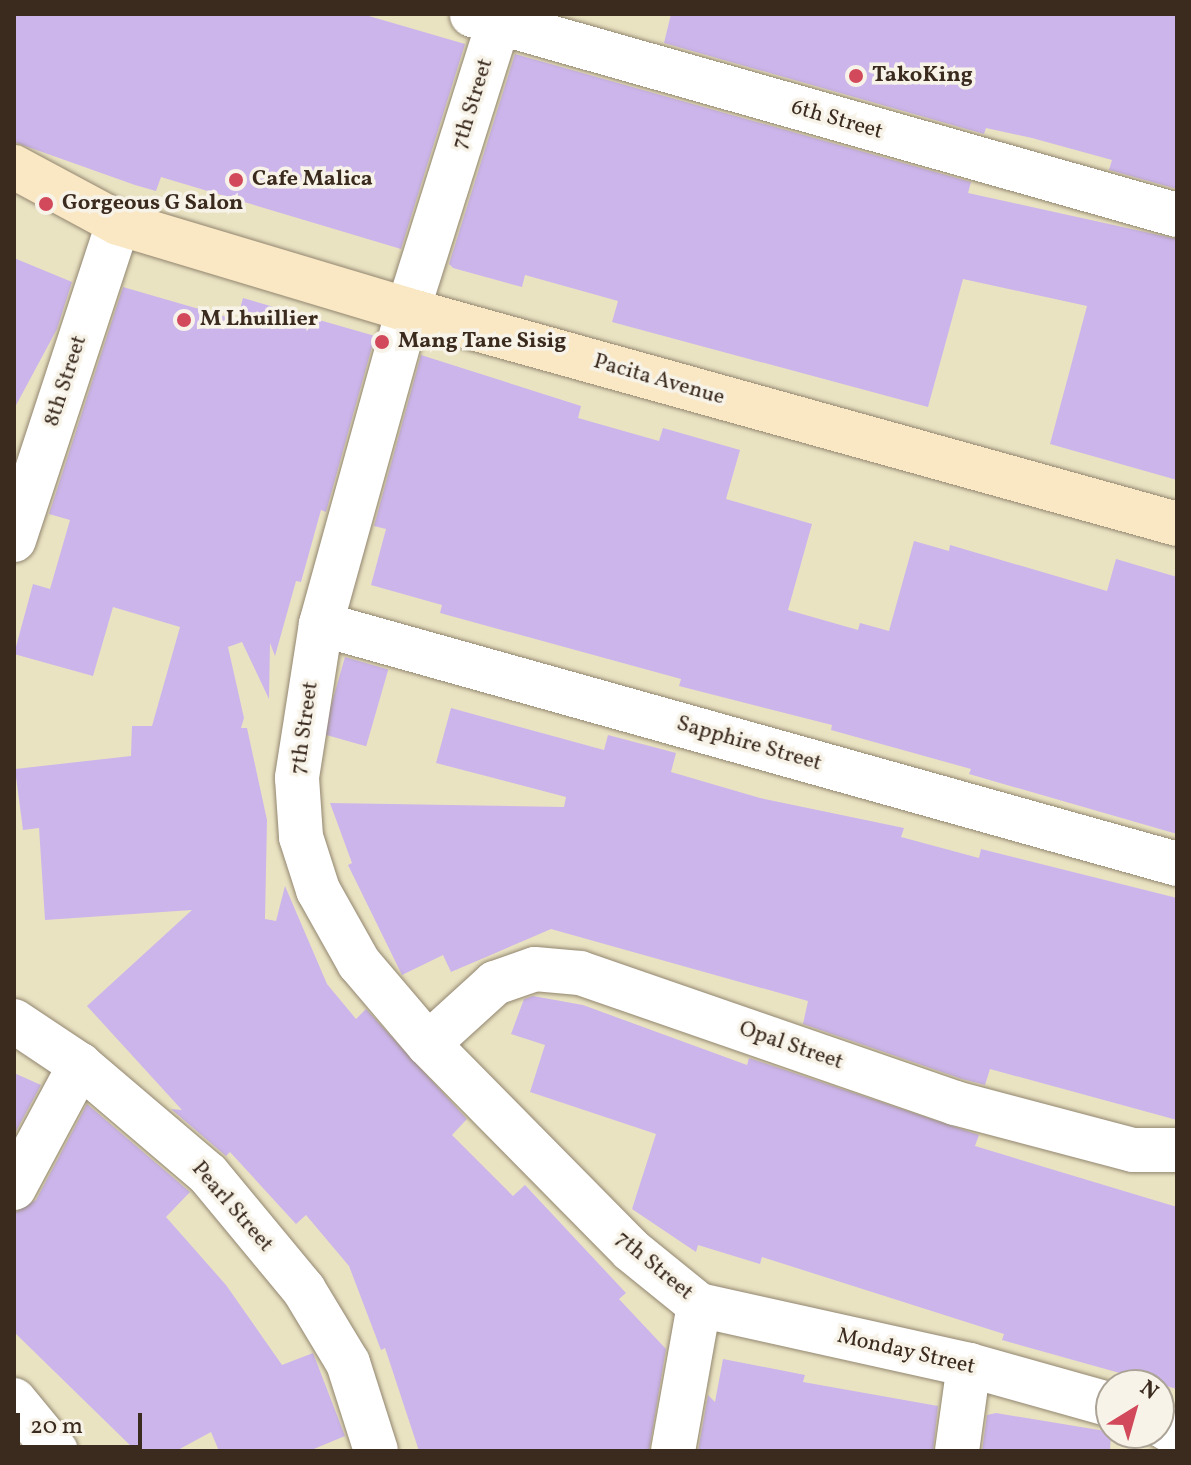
<!DOCTYPE html>
<style>
body{margin:0}
#map{position:relative;width:1191px;height:1465px;overflow:hidden;background:#eae3c2;font-family:Vollkorn,serif}
div>[style]{position:absolute}
[style*='--x']{left:calc(var(--x)*1px);top:calc(var(--y)*1px);width:calc(var(--w)*1px);rotate:calc(var(--a)*1deg)}
.building>*{inset:0;background:#ccb5eb;transform-origin:0 0}
.roads{filter:drop-shadow(0 0 2px #928670) drop-shadow(0 0 2px #928670)}
.minor>*{height:44px;margin:-22px;padding:0 22px;transform-origin:22px;border-radius:22px;background:#fff}
.secondary>*{height:44px;margin:-22px;padding:0 22px;transform-origin:22px;border-radius:22px;background:#fae7c3}
.dots>*{width:22px;height:22px;translate:-50% -50%;box-sizing:border-box;border:4px solid #f7f3e8;border-radius:50%}
span{translate:-50% -50%;white-space:nowrap;text-align:center;line-height:1.15;-webkit-text-stroke:7px #f7f3e8;paint-order:stroke}
.poi-label{font-size:22px;color:#3b2a1e;font-weight:700}
.left{translate:0 -50%;text-align:left}
.street-label{font-size:22px;color:#3b2a1e}
.frame{position:absolute;inset:0;border:16px solid #3b2a1e;pointer-events:none}
.north{position:absolute;left:1095px;top:1369px;width:80px;height:80px;box-sizing:border-box;background:#f7f3e8;border:2px solid #aca397;border-radius:50%;rotate:37deg;font-size:22px;font-weight:700;line-height:32px;text-align:center;color:#3b2a1e}
.north::after{content:'';display:block;margin:auto;width:28px;height:36px;background:#d1495b;clip-path:polygon(50% 0,100% 100%,50% 72%,0 100%)}
.scale{position:absolute;left:16px;top:1413px;width:126px;height:36px;box-sizing:border-box;border:4px solid #3b2a1e;border-top:0;padding-left:10px;font-size:24px;line-height:28px;white-space:nowrap;color:#3b2a1e;-webkit-text-stroke:6px #f7f3e8;paint-order:stroke}
</style>
<div id="map">
<div class="building">
<i style="clip-path:polygon(14px 14px,362px 14px,465px 44px,401px 249px,161px 177px,156px 191px,135px 185px,14px 142px)"></i>
<i style="clip-path:polygon(671px 14px,1177px 14px,1177px 189px,1109px 170px,1112px 160px,1032px 138px,986px 128px,984px 134px,664px 43px)"></i>
<i style="clip-path:polygon(515px 54px,971px 182px,968px 193px,1177px 239px,1177px 480px,1050px 444px,1087px 306px,963px 279px,928px 407px,612px 322px,618px 301px,525px 275px,522px 287px,453px 268px,449px 264px)"></i>
<i style="clip-path:polygon(14px 258px,72px 282px,57px 329px,14px 409px)"></i>
<i style="clip-path:polygon(123px 287px,237px 320px,243px 298px,375px 336px,326px 512px,321px 510px,301px 582px,296px 581px,275px 656px,270px 643px,269px 699px,242px 642px,228px 647px,244px 718px,241px 728px,247px 728px,267px 820px,265px 919px,276px 921px,285px 886px,327px 984px,356px 1019px,366px 1009px,467px 1119px,452px 1135px,513px 1196px,525px 1185px,626px 1293px,619px 1299px,666px 1349px,649px 1451px,419px 1451px,385px 1348px,381px 1350px,349px 1266px,306px 1215px,296px 1224px,230px 1152px,226px 1156px,171px 1109px,182px 1110px,87px 1006px,192px 910px,45px 920px,39px 828px,23px 830px,15px 769px,131px 756px,132px 726px,152px 726px,180px 627px,113px 607px,93px 676px,14px 654px,33px 584px,50px 589px,70px 520px,49px 514px)"></i>
<i style="clip-path:polygon(421px 355px,581px 406px,578px 418px,659px 441px,663px 428px,740px 450px,726px 499px,812px 524px,788px 610px,858px 630px,860px 623px,889px 631px,914px 541px,949px 551px,950px 545px,1107px 591px,1116px 559px,1177px 577px,1177px 834px,969px 774px,971px 769px,831px 730px,832px 725px,679px 686px,681px 679px,440px 613px,442px 605px,371px 585px,386px 529px,374px 526px)"></i>
<i style="left:345px;top:657px;width:45px;height:80px;rotate:16deg"></i>
<i style="clip-path:polygon(451px 708px,604px 750px,608px 735px,676px 753px,671px 772px,760px 798px,904px 828px,901px 837px,979px 858px,981px 849px,1177px 898px,1177px 1120px,990px 1069px,985px 1085px,962px 1079px,803px 1024px,808px 1001px,551px 929px,451px 972px,443px 955px,402px 975px,348px 865px,352px 863px,330px 803px,564px 807px,566px 797px,436px 763px)"></i>
<i style="clip-path:polygon(533px 996px,583px 1005px,747px 1065px,749px 1058px,979px 1135px,975px 1146px,1177px 1207px,1177px 1389px,1002px 1340px,1004px 1334px,762px 1257px,760px 1264px,698px 1245px,696px 1252px,632px 1209px,656px 1134px,530px 1092px,545px 1045px,511px 1034px,524px 999px)"></i>
<i style="clip-path:polygon(14px 1073px,41px 1085px,14px 1135px)"></i>
<i style="clip-path:polygon(87px 1104px,190px 1192px,166px 1217px,226px 1285px,282px 1365px,313px 1353px,345px 1436px,309px 1451px,219px 1451px,211px 1432px,176px 1451px,136px 1451px,14px 1332px,14px 1213px,36px 1200px)"></i>
<i style="clip-path:polygon(723px 1359px,805px 1375px,803px 1382px,938px 1406px,933px 1451px,698px 1451px,708px 1395px,715px 1402px)"></i>
<i style="clip-path:polygon(996px 1413px,1111px 1432px,1110px 1451px,982px 1451px,987px 1415px)"></i>
</div>
<div class="roads">
<div class="minor">
<i style="--x:472;--y:15;--w:733;--a:15.84"></i>
<i style="--x:498;--y:24;--w:300;--a:107.5"></i>
<i style="--x:408;--y:310;--w:326;--a:105.5"></i>
<i style="--x:321;--y:624;--w:156;--a:98.9"></i>
<i style="--x:297;--y:778;--w:59;--a:86.1"></i>
<i style="--x:301;--y:837;--w:56;--a:72.2"></i>
<i style="--x:318;--y:890;--w:84;--a:60.7"></i>
<i style="--x:359;--y:963;--w:106;--a:49.6"></i>
<i style="--x:428;--y:1044;--w:289;--a:45.4"></i>
<i style="--x:631;--y:1250;--w:87;--a:39"></i>
<i style="--x:699;--y:1305;--w:277;--a:12.5"></i>
<i style="--x:969;--y:1365;--w:148;--a:15.7"></i>
<i style="--x:14;--y:540;--w:334;--a:-71.8"></i>
<i style="--x:321;--y:624;--w:889;--a:15.66"></i>
<i style="--x:14;--y:1021;--w:79;--a:33.7"></i>
<i style="--x:80;--y:1065;--w:168;--a:40.4"></i>
<i style="--x:208;--y:1174;--w:151;--a:50.4"></i>
<i style="--x:304;--y:1290;--w:85;--a:58.9"></i>
<i style="--x:348;--y:1363;--w:92;--a:72.3"></i>
<i style="--x:428;--y:1044;--w:91;--a:-42.3"></i>
<i style="--x:495;--y:983;--w:42;--a:-19.3"></i>
<i style="--x:535;--y:969;--w:45;--a:5.1"></i>
<i style="--x:580;--y:973;--w:397;--a:19.1"></i>
<i style="--x:955;--y:1103;--w:184;--a:14.8"></i>
<i style="--x:1133;--y:1150;--w:44;--a:0"></i>
<i style="--x:14;--y:1188;--w:140;--a:-61.8"></i>
<i style="--x:14;--y:1400;--w:66;--a:50.5"></i>
<i style="--x:1159;--y:1424;--w:21;--a:29"></i>
<i style="--x:673;--y:1451;--w:148;--a:-79.9"></i>
<i style="--x:957;--y:1451;--w:87;--a:-82.1"></i>
</div>
<div class="secondary">
<i style="--x:14;--y:167;--w:118;--a:28.3"></i>
<i style="--x:118;--y:223;--w:303;--a:16.7"></i>
<i style="--x:408;--y:310;--w:798;--a:15.55"></i>
</div>
</div>
<div class="dots">
<i style="left:856px;top:76px;background:#d1495b"></i>
<i style="left:236px;top:180px;background:#d1495b"></i>
<i style="left:46px;top:204px;background:#d1495b"></i>
<i style="left:184px;top:320px;background:#d1495b"></i>
<i style="left:382px;top:342px;background:#d1495b"></i>
</div>
<div class="poi-label">
<span class="left" style="left:872px;top:76px">TakoKing</span>
<span class="left" style="left:252px;top:180px">Cafe Malica</span>
<span class="left" style="left:62px;top:204px">Gorgeous G Salon</span>
<span class="left" style="left:200px;top:320px">M Lhuillier</span>
<span class="left" style="left:398px;top:342px">Mang Tane Sisig</span>
</div>
<div class="street-label">
<span style="left:473px;top:104px;rotate:-73deg">7th Street</span>
<span style="left:837px;top:120px;rotate:16deg">6th Street</span>
<span style="left:659px;top:380px;rotate:16deg">Pacita Avenue</span>
<span style="left:66px;top:381px;rotate:-72deg">8th Street</span>
<span style="left:305px;top:728px;rotate:-82deg">7th Street</span>
<span style="left:749px;top:744px;rotate:16deg">Sapphire Street</span>
<span style="left:791px;top:1046px;rotate:19deg">Opal Street</span>
<span style="left:232px;top:1207px;rotate:49deg">Pearl Street</span>
<span style="left:654px;top:1266px;rotate:40deg">7th Street</span>
<span style="left:906px;top:1352px;rotate:13deg">Monday Street</span>
</div>
<div class="frame"></div>
<div class="north">N</div>
<div class="scale">20 m</div>
</div>
